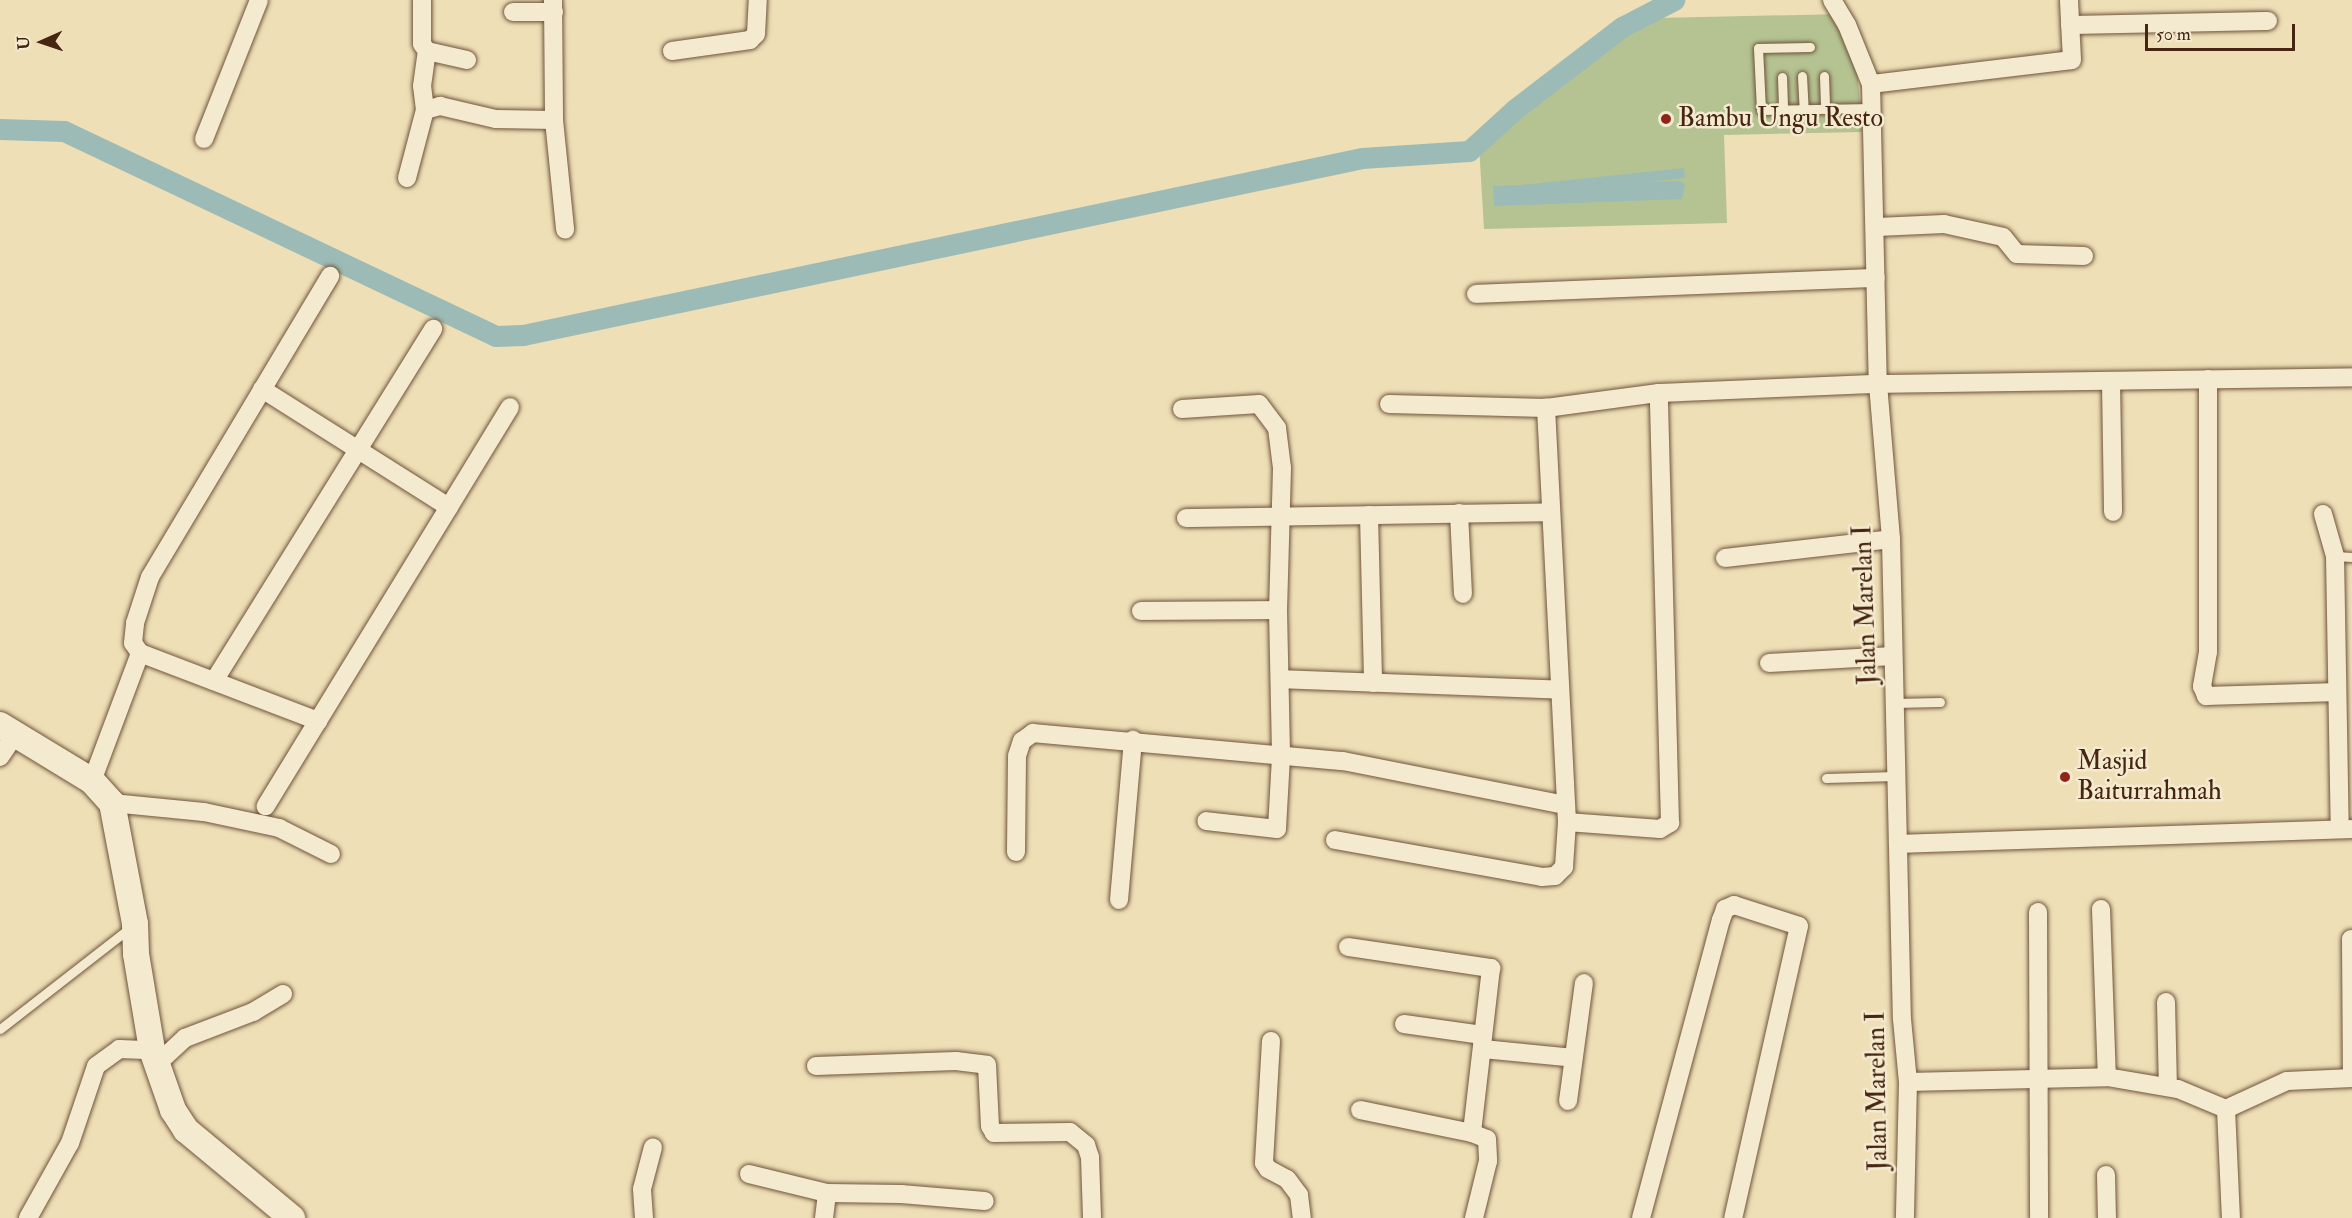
<!DOCTYPE html>
<style>
body{margin:0}
#map{position:relative;width:2352px;height:1218px;overflow:hidden;background:#eedfb6;font-family:"IM FELL Double Pica",serif}
div>[style]{position:absolute}
[style*='--x']{left:calc(var(--x)*1px);top:calc(var(--y)*1px);width:calc(var(--w)*1px);rotate:calc(var(--a)*1deg)}
.green>*{inset:0;background:#b4c391}
.water>*{inset:0;background:#9cbbb6;transform-origin:0 0}
.canal>*{height:21px;margin:-10.5px;padding:0 10.5px;transform-origin:10.5px;border-radius:10.5px;background:#9cbbb6}
.roads{filter:drop-shadow(0 0 2px #70543b) drop-shadow(0 0 2px #70543b)}
.lane>*{height:9px;margin:-4.5px;padding:0 4.5px;transform-origin:4.5px;border-radius:4.5px;background:#f4ead0}
.street>*{height:18px;margin:-9px;padding:0 9px;transform-origin:9px;border-radius:9px;background:#f4ead0}
.secondary>*{height:26px;margin:-13px;padding:0 13px;transform-origin:13px;border-radius:13px;background:#f4ead0}
.dots>*{width:16px;height:16px;translate:-50% -50%;box-sizing:border-box;border:3px solid #f4ead0;border-radius:50%}
span{translate:-50% -50%;white-space:nowrap;text-align:center;line-height:1.15;-webkit-text-stroke:5px #f4ead0;paint-order:stroke}
.poi-label{font-size:26px;color:#462512}
.left{translate:0 -50%;text-align:left}
.street-label{font-size:26px;color:#462512}
.north{position:absolute;left:12px;top:12px;width:60px;height:60px;-webkit-text-stroke:4px #f4ead0;paint-order:stroke;rotate:267deg;font-size:16px;font-weight:700;line-height:24px;text-align:center;color:#462512}
.north::after{content:'';display:block;margin:auto;width:21px;height:27px;background:#462512;clip-path:polygon(50% 0,100% 100%,50% 72%,0 100%)}
.scale{position:absolute;left:2145px;top:24px;width:150px;height:27px;box-sizing:border-box;border:3px solid #462512;border-top:0;padding-left:8px;font-size:18px;line-height:21px;white-space:nowrap;color:#462512;-webkit-text-stroke:4px #f4ead0;paint-order:stroke}
</style>
<div id="map">
<div class="green">
<i style="clip-path:polygon(1842px 14px,1856px 55px,1862px 132px,1724px 135px,1727px 223px,1484px 229px,1479px 145px,1517px 108px,1622px 27px,1656px 18px)"></i>
</div>
<div class="water">
<i style="left:1684px;top:168px;width:10px;height:168px;rotate:84deg"></i>
<i style="clip-path:polygon(1681px 181px,1685px 185px,1682px 199px,1494px 206px,1493px 186px)"></i>
</div>
<div class="canal">
<i style="--x:0;--y:129;--w:64;--a:1.8"></i>
<i style="--x:64;--y:131;--w:478;--a:25.4"></i>
<i style="--x:496;--y:336;--w:27;--a:-2"></i>
<i style="--x:523;--y:335;--w:857;--a:-11.91"></i>
<i style="--x:1362;--y:158;--w:107;--a:-3.7"></i>
<i style="--x:1469;--y:151;--w:62;--a:-42.4"></i>
<i style="--x:1515;--y:109;--w:135;--a:-37.5"></i>
<i style="--x:1622;--y:27;--w:59;--a:-27.4"></i>
</div>
<div class="roads">
<div class="lane">
<i style="--x:1810;--y:47;--w:52;--a:178.9"></i>
<i style="--x:1758;--y:48;--w:62;--a:87.2"></i>
<i style="--x:1761;--y:110;--w:111;--a:-1"></i>
<i style="--x:1802;--y:76;--w:33;--a:87"></i>
<i style="--x:1824;--y:76;--w:33;--a:88"></i>
<i style="--x:1782;--y:77;--w:33;--a:88"></i>
<i style="--x:2335;--y:556;--w:17;--a:3"></i>
<i style="--x:1894;--y:703;--w:46;--a:-1.2"></i>
<i style="--x:1826;--y:778;--w:69;--a:-1.7"></i>
<i style="--x:0;--y:1029;--w:166;--a:-37.9"></i>
</div>
<div class="street">
<i style="--x:422;--y:0;--w:44;--a:90"></i>
<i style="--x:422;--y:44;--w:9;--a:54"></i>
<i style="--x:427;--y:51;--w:41;--a:12.7"></i>
<i style="--x:553;--y:0;--w:120;--a:89.5"></i>
<i style="--x:554;--y:120;--w:110;--a:84.2"></i>
<i style="--x:1832;--y:0;--w:29;--a:59"></i>
<i style="--x:1847;--y:25;--w:64;--a:67.9"></i>
<i style="--x:1871;--y:84;--w:300;--a:88.7"></i>
<i style="--x:1878;--y:384;--w:156;--a:85.2"></i>
<i style="--x:1891;--y:539;--w:480;--a:88.7"></i>
<i style="--x:1902;--y:1019;--w:63;--a:84.6"></i>
<i style="--x:1908;--y:1082;--w:136;--a:91.3"></i>
<i style="--x:513;--y:12;--w:41;--a:0"></i>
<i style="--x:2070;--y:25;--w:198;--a:-1.2"></i>
<i style="--x:672;--y:51;--w:79;--a:-8"></i>
<i style="--x:750;--y:40;--w:8;--a:-45"></i>
<i style="--x:756;--y:34;--w:34;--a:-87"></i>
<i style="--x:1871;--y:84;--w:202;--a:-6.8"></i>
<i style="--x:2072;--y:60;--w:60;--a:-92.9"></i>
<i style="--x:425;--y:110;--w:24;--a:-97"></i>
<i style="--x:422;--y:86;--w:35;--a:-82"></i>
<i style="--x:204;--y:139;--w:149;--a:-68.4"></i>
<i style="--x:407;--y:178;--w:70;--a:-75.2"></i>
<i style="--x:425;--y:110;--w:16;--a:-15"></i>
<i style="--x:440;--y:106;--w:57;--a:13.1"></i>
<i style="--x:496;--y:119;--w:58;--a:1"></i>
<i style="--x:1877;--y:227;--w:67;--a:-2.6"></i>
<i style="--x:1944;--y:224;--w:60;--a:12.4"></i>
<i style="--x:2003;--y:237;--w:22;--a:51"></i>
<i style="--x:2017;--y:254;--w:67;--a:1.7"></i>
<i style="--x:1476;--y:294;--w:400;--a:-2.3"></i>
<i style="--x:2208;--y:379;--w:273;--a:90"></i>
<i style="--x:2208;--y:652;--w:35;--a:100"></i>
<i style="--x:2202;--y:686;--w:11;--a:68"></i>
<i style="--x:2206;--y:696;--w:131;--a:-1.7"></i>
<i style="--x:2111;--y:381;--w:131;--a:89.1"></i>
<i style="--x:262;--y:389;--w:221;--a:32.3"></i>
<i style="--x:449;--y:507;--w:351;--a:121.5"></i>
<i style="--x:1389;--y:404;--w:157;--a:1.5"></i>
<i style="--x:1546;--y:408;--w:114;--a:-7.6"></i>
<i style="--x:1659;--y:393;--w:219;--a:-2.4"></i>
<i style="--x:1878;--y:384;--w:474;--a:-0.8"></i>
<i style="--x:1182;--y:409;--w:77;--a:-3.7"></i>
<i style="--x:1259;--y:404;--w:30;--a:53"></i>
<i style="--x:1277;--y:428;--w:40;--a:82.9"></i>
<i style="--x:1282;--y:468;--w:142;--a:91.6"></i>
<i style="--x:1278;--y:610;--w:147;--a:88.8"></i>
<i style="--x:1281;--y:757;--w:72;--a:93.2"></i>
<i style="--x:1277;--y:829;--w:71;--a:-173.6"></i>
<i style="--x:449;--y:507;--w:117;--a:-58.6"></i>
<i style="--x:1459;--y:513;--w:81;--a:87.2"></i>
<i style="--x:2323;--y:514;--w:44;--a:74.1"></i>
<i style="--x:2335;--y:556;--w:273;--a:89"></i>
<i style="--x:1369;--y:515;--w:168;--a:88.6"></i>
<i style="--x:1186;--y:518;--w:365;--a:-0.9"></i>
<i style="--x:1725;--y:558;--w:167;--a:-6.5"></i>
<i style="--x:1141;--y:611;--w:137;--a:-0.4"></i>
<i style="--x:140;--y:653;--w:191;--a:20.9"></i>
<i style="--x:1769;--y:663;--w:124;--a:-3.2"></i>
<i style="--x:1280;--y:679;--w:280;--a:2.2"></i>
<i style="--x:214;--y:681;--w:415;--a:-58.1"></i>
<i style="--x:0;--y:757;--w:29;--a:-56"></i>
<i style="--x:92;--y:781;--w:137;--a:-69.4"></i>
<i style="--x:140;--y:653;--w:12;--a:-125"></i>
<i style="--x:133;--y:643;--w:20;--a:-84"></i>
<i style="--x:135;--y:623;--w:48;--a:-71.9"></i>
<i style="--x:150;--y:577;--w:351;--a:-59.1"></i>
<i style="--x:112;--y:803;--w:92;--a:5.6"></i>
<i style="--x:204;--y:812;--w:77;--a:12"></i>
<i style="--x:279;--y:828;--w:58;--a:26.6"></i>
<i style="--x:1567;--y:822;--w:93;--a:4.3"></i>
<i style="--x:1660;--y:829;--w:12;--a:-31"></i>
<i style="--x:1670;--y:823;--w:430;--a:-91.5"></i>
<i style="--x:1335;--y:840;--w:210;--a:10.1"></i>
<i style="--x:1542;--y:877;--w:13;--a:-4"></i>
<i style="--x:1555;--y:876;--w:13;--a:-45"></i>
<i style="--x:1564;--y:867;--w:45;--a:-86.2"></i>
<i style="--x:1567;--y:822;--w:415;--a:-92.9"></i>
<i style="--x:1898;--y:844;--w:454;--a:-1.9"></i>
<i style="--x:1016;--y:852;--w:96;--a:-89.4"></i>
<i style="--x:1017;--y:756;--w:16;--a:-72"></i>
<i style="--x:1022;--y:741;--w:14;--a:-36"></i>
<i style="--x:1033;--y:733;--w:311;--a:5.2"></i>
<i style="--x:1343;--y:761;--w:227;--a:11.2"></i>
<i style="--x:1119;--y:900;--w:161;--a:-85"></i>
<i style="--x:2101;--y:909;--w:168;--a:88"></i>
<i style="--x:2038;--y:912;--w:306;--a:89.8"></i>
<i style="--x:2351;--y:939;--w:134;--a:89.6"></i>
<i style="--x:1348;--y:947;--w:145;--a:8.4"></i>
<i style="--x:1491;--y:968;--w:166;--a:96.6"></i>
<i style="--x:1472;--y:1133;--w:16;--a:22"></i>
<i style="--x:1487;--y:1139;--w:22;--a:87"></i>
<i style="--x:1488;--y:1161;--w:59;--a:103.8"></i>
<i style="--x:2166;--y:1002;--w:85;--a:88.7"></i>
<i style="--x:1404;--y:1024;--w:79;--a:8"></i>
<i style="--x:1271;--y:1041;--w:122;--a:93.3"></i>
<i style="--x:1264;--y:1163;--w:7;--a:56"></i>
<i style="--x:1268;--y:1169;--w:21;--a:28"></i>
<i style="--x:1287;--y:1179;--w:20;--a:53"></i>
<i style="--x:1299;--y:1195;--w:23;--a:83"></i>
<i style="--x:1483;--y:1049;--w:91;--a:5.6"></i>
<i style="--x:157;--y:1064;--w:38;--a:-43"></i>
<i style="--x:185;--y:1038;--w:73;--a:-20.9"></i>
<i style="--x:253;--y:1012;--w:35;--a:-31"></i>
<i style="--x:816;--y:1066;--w:140;--a:-2"></i>
<i style="--x:956;--y:1061;--w:31;--a:7"></i>
<i style="--x:987;--y:1065;--w:61;--a:87.2"></i>
<i style="--x:990;--y:1126;--w:8;--a:60"></i>
<i style="--x:994;--y:1133;--w:76;--a:-0.8"></i>
<i style="--x:1070;--y:1132;--w:21;--a:39"></i>
<i style="--x:1086;--y:1145;--w:13;--a:72"></i>
<i style="--x:1090;--y:1157;--w:61;--a:88.1"></i>
<i style="--x:1908;--y:1082;--w:199;--a:-1.4"></i>
<i style="--x:2107;--y:1077;--w:72;--a:9.6"></i>
<i style="--x:2178;--y:1089;--w:52;--a:22.6"></i>
<i style="--x:2226;--y:1109;--w:67;--a:-24.7"></i>
<i style="--x:2287;--y:1081;--w:65;--a:-2.6"></i>
<i style="--x:1568;--y:1101;--w:119;--a:-82.3"></i>
<i style="--x:2226;--y:1109;--w:109;--a:87.4"></i>
<i style="--x:1360;--y:1110;--w:114;--a:11.6"></i>
<i style="--x:749;--y:1174;--w:80;--a:13.7"></i>
<i style="--x:2106;--y:1175;--w:43;--a:88.7"></i>
<i style="--x:28;--y:1218;--w:86;--a:-60.8"></i>
<i style="--x:70;--y:1143;--w:81;--a:-71.3"></i>
<i style="--x:96;--y:1066;--w:29;--a:-36"></i>
<i style="--x:119;--y:1049;--w:33;--a:2"></i>
<i style="--x:644;--y:1218;--w:29;--a:-94"></i>
<i style="--x:642;--y:1189;--w:43;--a:-75.3"></i>
<i style="--x:824;--y:1218;--w:25;--a:-83"></i>
<i style="--x:827;--y:1193;--w:74;--a:0.8"></i>
<i style="--x:901;--y:1194;--w:84;--a:4.8"></i>
<i style="--x:1641;--y:1218;--w:309;--a:-75"></i>
<i style="--x:1721;--y:920;--w:12;--a:-70"></i>
<i style="--x:1725;--y:909;--w:10;--a:-24"></i>
<i style="--x:1734;--y:905;--w:68;--a:17.9"></i>
<i style="--x:1799;--y:926;--w:299;--a:102.7"></i>
</div>
<div class="secondary">
<i style="--x:0;--y:725;--w:108;--a:31.3"></i>
<i style="--x:92;--y:781;--w:30;--a:48"></i>
<i style="--x:112;--y:803;--w:123;--a:79.2"></i>
<i style="--x:135;--y:924;--w:30;--a:88"></i>
<i style="--x:136;--y:954;--w:97;--a:80.5"></i>
<i style="--x:152;--y:1050;--w:64;--a:70.7"></i>
<i style="--x:173;--y:1110;--w:24;--a:57"></i>
<i style="--x:186;--y:1130;--w:138;--a:39.7"></i>
</div>
</div>
<div class="dots">
<i style="left:1666px;top:119px;background:#8f2418"></i>
<i style="left:2065px;top:777px;background:#8f2418"></i>
</div>
<div class="poi-label">
<span class="left" style="left:1678px;top:119px">Bambu Ungu Resto</span>
<span class="left" style="left:2077px;top:777px">Masjid<br>Baiturrahmah</span>
</div>
<div class="street-label">
<span style="left:1866px;top:605px;rotate:-92deg">Jalan Marelan I</span>
<span style="left:1878px;top:1091px;rotate:-91deg">Jalan Marelan I</span>
</div>
<div class="north">U</div>
<div class="scale">50 m</div>
</div>
